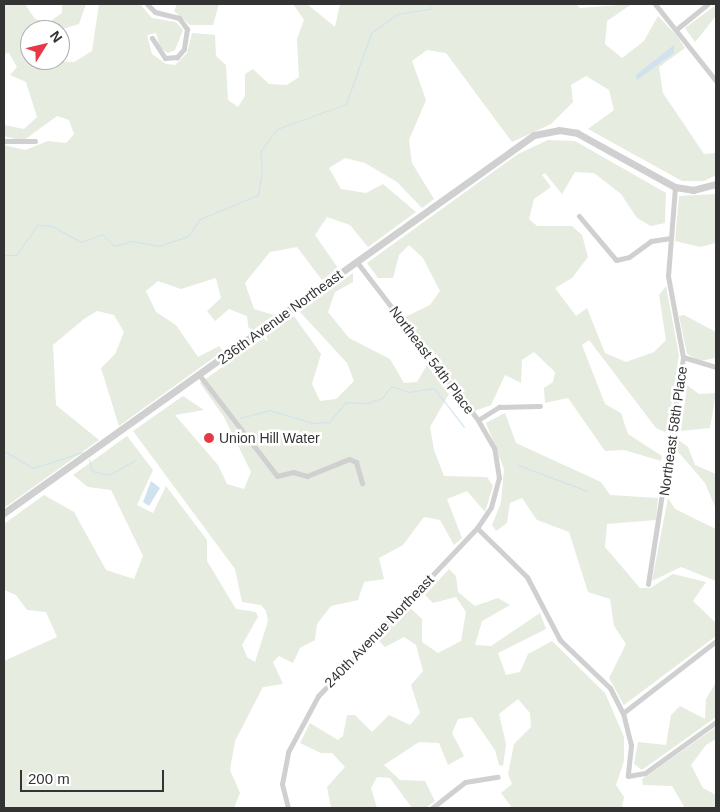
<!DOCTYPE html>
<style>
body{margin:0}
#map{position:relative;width:720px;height:812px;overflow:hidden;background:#fff;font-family:Arial,sans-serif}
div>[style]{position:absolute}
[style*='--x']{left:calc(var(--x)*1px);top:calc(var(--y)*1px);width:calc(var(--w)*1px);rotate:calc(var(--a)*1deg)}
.green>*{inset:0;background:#e6ecdf}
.water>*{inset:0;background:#cfe2ee}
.stream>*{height:1px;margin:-0.5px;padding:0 0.5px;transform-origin:0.5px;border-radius:0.5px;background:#cfe2ee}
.minor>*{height:5px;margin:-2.5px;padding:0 2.5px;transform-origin:2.5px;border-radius:2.5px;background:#d0d0d0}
.tertiary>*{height:7px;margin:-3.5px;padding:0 3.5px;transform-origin:3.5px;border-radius:3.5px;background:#d0d0d0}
.dots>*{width:14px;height:14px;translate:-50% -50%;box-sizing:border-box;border:2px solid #fff;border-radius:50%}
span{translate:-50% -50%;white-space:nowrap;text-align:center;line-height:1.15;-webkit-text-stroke:5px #fff;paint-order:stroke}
.street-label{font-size:14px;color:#333}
.poi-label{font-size:14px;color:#333}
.left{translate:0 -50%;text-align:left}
.frame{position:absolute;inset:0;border:5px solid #333;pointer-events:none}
.north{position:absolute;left:20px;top:20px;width:50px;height:50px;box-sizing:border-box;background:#fff;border:1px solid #adadad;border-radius:50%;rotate:54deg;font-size:14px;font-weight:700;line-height:20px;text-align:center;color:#333}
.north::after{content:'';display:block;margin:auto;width:18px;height:22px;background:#e63946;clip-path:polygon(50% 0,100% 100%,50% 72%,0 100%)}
.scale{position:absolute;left:20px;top:770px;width:144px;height:22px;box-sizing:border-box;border:2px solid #333;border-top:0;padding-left:6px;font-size:15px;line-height:18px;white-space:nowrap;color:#333;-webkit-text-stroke:4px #fff;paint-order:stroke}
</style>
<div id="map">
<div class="green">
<i style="clip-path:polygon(4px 4px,25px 4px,35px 19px,48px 23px,62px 13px,62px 4px,86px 4px,79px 24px,60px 30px,30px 30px,30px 60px,74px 62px,92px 51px,99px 4px,140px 4px,152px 18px,176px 22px,183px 30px,175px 50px,168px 53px,160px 48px,156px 33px,147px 35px,152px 54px,166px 64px,175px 65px,187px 53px,192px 33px,215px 35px,216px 56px,226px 65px,228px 100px,238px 107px,245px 96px,245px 74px,253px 69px,269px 84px,287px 85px,299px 77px,297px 39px,304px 20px,293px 4px,307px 4px,335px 27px,340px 4px,576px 4px,580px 8px,632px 4px,607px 21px,605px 44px,622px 58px,644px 41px,658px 16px,677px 36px,685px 48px,659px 67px,663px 93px,704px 154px,716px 153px,716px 175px,704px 181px,682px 181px,588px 129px,614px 110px,609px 90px,586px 76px,571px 85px,573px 102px,551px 124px,512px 142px,446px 53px,427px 50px,412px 61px,426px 100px,409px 140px,412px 163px,434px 199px,422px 208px,397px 182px,365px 163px,345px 158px,329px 168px,341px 189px,366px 193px,383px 184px,416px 212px,368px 247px,350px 225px,327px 217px,315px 235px,338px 268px,322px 280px,297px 247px,270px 252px,245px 283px,254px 309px,274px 315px,249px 333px,247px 316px,229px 309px,215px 321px,207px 311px,221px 298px,216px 278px,181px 289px,158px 281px,146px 291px,156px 312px,176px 325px,198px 357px,219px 346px,223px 351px,119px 426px,101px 368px,115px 354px,124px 332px,114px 315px,97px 311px,84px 319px,53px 345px,56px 405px,99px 440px,4px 508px,4px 145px,25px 150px,48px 141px,66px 143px,74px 134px,69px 120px,57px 116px,23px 141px,4px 136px,4px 125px,24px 129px,37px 117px,26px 82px,10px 75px,17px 67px,9px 53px,4px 54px)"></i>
<i style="clip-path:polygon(177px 4px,219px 4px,213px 25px,190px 25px,174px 11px)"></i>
<i style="clip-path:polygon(716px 5px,716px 16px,695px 42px,685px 28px)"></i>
<i style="clip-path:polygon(548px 140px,575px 141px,666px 193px,665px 223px,651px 226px,637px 218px,621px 194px,594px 173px,575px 172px,562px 194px,545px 173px,542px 175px,551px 187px,534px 199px,529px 219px,537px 226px,572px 226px,582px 235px,588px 257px,572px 278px,555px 288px,576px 316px,587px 308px,605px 353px,626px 362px,654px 352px,666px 340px,659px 295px,666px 286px,679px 355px,667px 433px,656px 428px,589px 340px,582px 345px,605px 404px,621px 413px,628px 434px,662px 456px,661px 461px,624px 450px,605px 451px,568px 398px,545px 403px,544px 388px,553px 382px,555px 372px,534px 352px,522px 360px,521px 383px,505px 375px,491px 405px,475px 411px,405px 317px,430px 305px,440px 291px,423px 258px,409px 245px,399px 255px,393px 278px,378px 278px,367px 263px,518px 154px)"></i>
<i style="clip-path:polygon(716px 194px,716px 243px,700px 247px,675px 241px,679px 196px)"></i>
<i style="clip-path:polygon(353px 273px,353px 282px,335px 292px,328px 312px,349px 338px,390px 359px,404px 383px,417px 382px,427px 365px,449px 394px,430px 427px,434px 450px,444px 476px,487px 477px,493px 486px,485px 512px,467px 491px,447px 499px,462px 538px,454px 545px,440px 520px,424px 517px,403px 545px,379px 558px,384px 579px,364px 582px,358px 600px,331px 606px,317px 624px,315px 640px,300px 648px,293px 663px,279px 656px,273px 662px,283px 684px,263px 687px,235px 741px,230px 770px,240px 793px,234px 808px,4px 808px,4px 661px,57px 637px,46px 612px,27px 610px,16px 595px,4px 590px,4px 524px,44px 495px,74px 512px,106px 570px,134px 579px,143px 556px,111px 490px,88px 487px,73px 475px,127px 436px,153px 470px,137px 505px,153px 513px,166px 486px,207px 540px,207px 561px,236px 609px,256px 612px,258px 617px,242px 645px,247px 657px,255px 662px,268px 621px,266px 611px,261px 605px,242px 602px,235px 569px,133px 431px,183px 396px,204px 410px,175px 415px,218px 465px,227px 484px,244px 489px,251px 472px,224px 417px,200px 383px,294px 316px,321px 354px,312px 384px,320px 401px,336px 399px,354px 381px,347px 363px,300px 312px)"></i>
<i style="clip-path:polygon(684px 315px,716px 332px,716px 358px,700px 361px,687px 354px,679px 316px)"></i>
<i style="clip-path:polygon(687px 385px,699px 394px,716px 393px,710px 428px,681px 431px)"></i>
<i style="clip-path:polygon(505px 413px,516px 443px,601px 482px,610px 495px,658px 498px,656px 520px,607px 524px,605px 547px,640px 588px,650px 588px,673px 574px,706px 582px,693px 601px,716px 623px,716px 636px,624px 705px,609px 678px,626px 644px,614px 626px,610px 599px,588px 592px,569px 532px,537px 520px,522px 498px,510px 503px,507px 523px,496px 531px,492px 525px,501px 503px,504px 469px,486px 423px)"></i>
<i style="clip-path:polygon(677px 439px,688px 447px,695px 465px,716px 474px,716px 509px,705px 483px,674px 447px)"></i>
<i style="clip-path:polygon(668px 498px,675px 509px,716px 529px,716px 581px,681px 567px,652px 581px)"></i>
<i style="clip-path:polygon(449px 569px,456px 576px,458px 592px,475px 606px,498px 598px,510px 605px,482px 621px,475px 645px,491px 646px,540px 613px,546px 629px,498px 653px,506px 675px,520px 672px,528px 654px,552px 641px,605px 693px,624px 737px,624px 761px,616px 785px,624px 797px,622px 808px,512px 808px,501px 793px,512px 784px,508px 774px,514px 744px,531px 727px,530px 713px,518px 699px,499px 714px,506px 744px,503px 766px,499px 765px,495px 750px,472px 717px,458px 719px,452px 733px,464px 756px,448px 765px,439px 743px,419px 742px,384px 765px,400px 780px,425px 781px,435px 801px,426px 808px,412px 808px,390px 778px,377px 777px,371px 788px,377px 808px,331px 808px,327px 787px,345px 767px,332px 753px,321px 753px,300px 743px,310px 723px,338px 740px,343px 736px,347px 715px,355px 715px,372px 732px,389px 715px,410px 725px,420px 713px,411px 685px,423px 671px,416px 645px,404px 637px,385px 647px,376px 638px,407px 605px,422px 619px,422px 642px,438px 653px,461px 641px,466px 612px,456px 597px,433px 603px,425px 595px)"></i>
<i style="clip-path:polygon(716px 682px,716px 717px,642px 770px,634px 764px,638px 742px,666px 745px,671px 715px,680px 706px,705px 719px,706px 699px)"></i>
<i style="clip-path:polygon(716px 727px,716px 739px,706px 745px,691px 765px,703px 788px,716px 795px,716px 808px,685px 808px,672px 786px,643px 785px,642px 779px)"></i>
</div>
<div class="water">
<i style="clip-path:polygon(674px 45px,674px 53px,637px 80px,636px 75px)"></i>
<i style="clip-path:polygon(151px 481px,160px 488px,149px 506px,143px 502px)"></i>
</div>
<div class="stream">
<i style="--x:4;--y:255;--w:12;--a:0"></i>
<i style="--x:16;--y:255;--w:37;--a:-55"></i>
<i style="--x:37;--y:225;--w:15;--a:4"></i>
<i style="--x:52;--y:226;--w:33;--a:29"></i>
<i style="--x:81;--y:242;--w:22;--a:-21"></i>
<i style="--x:102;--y:234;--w:17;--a:45"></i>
<i style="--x:114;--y:246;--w:19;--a:-16"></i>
<i style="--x:132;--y:241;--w:27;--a:10"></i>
<i style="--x:159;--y:246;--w:31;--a:-19"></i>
<i style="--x:188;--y:236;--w:21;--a:-55"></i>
<i style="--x:200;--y:219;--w:63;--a:-22.5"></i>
<i style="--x:258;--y:195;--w:25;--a:-81"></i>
<i style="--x:262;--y:170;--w:18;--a:-96"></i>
<i style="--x:260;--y:152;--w:29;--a:-54"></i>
<i style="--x:277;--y:129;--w:73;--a:-19.9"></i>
<i style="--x:346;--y:104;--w:75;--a:-70.6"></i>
<i style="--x:371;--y:33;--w:32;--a:-36"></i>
<i style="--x:397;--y:14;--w:33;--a:-9"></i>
<i style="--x:430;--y:9;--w:5;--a:-90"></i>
<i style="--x:240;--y:418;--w:30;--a:-15"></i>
<i style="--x:269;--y:410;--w:46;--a:16.5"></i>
<i style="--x:313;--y:423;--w:16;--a:-4"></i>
<i style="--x:329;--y:422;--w:26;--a:-50"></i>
<i style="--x:346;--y:402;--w:22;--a:3"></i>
<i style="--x:368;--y:403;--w:15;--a:-20"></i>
<i style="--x:382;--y:398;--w:15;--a:-53"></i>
<i style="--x:391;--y:386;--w:19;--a:18"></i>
<i style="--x:409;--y:392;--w:25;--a:-9"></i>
<i style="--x:434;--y:388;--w:49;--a:52.4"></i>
<i style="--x:4;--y:451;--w:34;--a:30"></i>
<i style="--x:33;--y:468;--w:52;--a:-17.7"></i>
<i style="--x:89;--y:459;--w:12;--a:76"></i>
<i style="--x:92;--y:471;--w:17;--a:13"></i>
<i style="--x:109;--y:475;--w:30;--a:-30"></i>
<i style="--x:518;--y:465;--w:74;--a:20.6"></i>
</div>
<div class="minor">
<i style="--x:147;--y:4;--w:11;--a:45"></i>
<i style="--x:155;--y:12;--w:25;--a:14"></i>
<i style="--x:179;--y:18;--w:14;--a:54"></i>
<i style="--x:187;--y:29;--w:20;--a:99"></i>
<i style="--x:184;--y:49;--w:11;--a:131"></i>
<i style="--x:177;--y:57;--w:12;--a:175"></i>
<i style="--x:165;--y:58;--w:24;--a:-123"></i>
<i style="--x:655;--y:4;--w:98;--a:51.6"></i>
<i style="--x:678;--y:28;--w:38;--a:-39"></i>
<i style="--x:4;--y:141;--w:31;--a:0"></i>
<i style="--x:579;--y:216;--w:57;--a:49.9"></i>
<i style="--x:616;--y:260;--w:13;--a:-13"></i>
<i style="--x:629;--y:257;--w:27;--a:-36"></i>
<i style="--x:651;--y:241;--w:18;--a:-9"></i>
<i style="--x:683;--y:357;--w:34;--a:17"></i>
<i style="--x:200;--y:376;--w:126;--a:52.4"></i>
<i style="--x:277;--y:476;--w:16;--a:-14"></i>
<i style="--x:293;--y:472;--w:15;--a:16"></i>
<i style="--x:307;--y:476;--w:45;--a:-22"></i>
<i style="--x:349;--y:459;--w:8;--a:23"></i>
<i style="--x:356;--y:462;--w:22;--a:74"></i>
<i style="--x:478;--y:420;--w:25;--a:-32"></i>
<i style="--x:499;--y:407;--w:41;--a:-1.4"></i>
<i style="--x:477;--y:528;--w:70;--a:44.4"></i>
<i style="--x:527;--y:577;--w:71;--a:62.4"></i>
<i style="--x:560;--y:640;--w:69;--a:43.8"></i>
<i style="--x:610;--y:688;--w:28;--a:63"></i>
<i style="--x:623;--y:713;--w:33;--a:76"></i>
<i style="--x:631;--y:745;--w:31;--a:96"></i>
<i style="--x:628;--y:776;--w:17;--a:-10"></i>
<i style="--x:645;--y:773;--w:87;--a:-35.7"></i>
<i style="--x:648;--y:584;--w:230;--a:-81.2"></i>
<i style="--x:683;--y:357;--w:82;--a:-100.5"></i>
<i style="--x:668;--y:276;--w:89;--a:-85.5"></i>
<i style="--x:623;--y:713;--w:118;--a:-37.7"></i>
<i style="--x:288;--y:808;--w:25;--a:-104"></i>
<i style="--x:282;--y:784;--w:33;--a:-79"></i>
<i style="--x:288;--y:752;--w:64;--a:-61.8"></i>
<i style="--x:318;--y:696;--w:231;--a:-46.6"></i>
<i style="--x:477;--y:528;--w:25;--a:-56"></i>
<i style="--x:491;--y:507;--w:30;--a:-75"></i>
<i style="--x:499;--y:478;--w:30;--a:-99"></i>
<i style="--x:494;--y:448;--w:32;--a:-120"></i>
<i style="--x:478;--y:420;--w:200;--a:-127.5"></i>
<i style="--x:432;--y:808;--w:42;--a:-38.2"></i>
<i style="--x:465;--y:782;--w:33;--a:-9"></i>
</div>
<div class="tertiary">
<i style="--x:4;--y:513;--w:651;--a:-35.5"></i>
<i style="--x:534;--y:135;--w:25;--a:-11"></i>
<i style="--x:559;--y:130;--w:18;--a:9"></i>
<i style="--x:577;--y:133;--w:112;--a:28.9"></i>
<i style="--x:675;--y:187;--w:18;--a:9"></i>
<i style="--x:693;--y:190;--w:24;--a:-15"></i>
</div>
<div class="dots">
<i style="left:209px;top:438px;background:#e63946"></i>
</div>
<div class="street-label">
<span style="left:280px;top:317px;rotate:-36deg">236th Avenue Northeast</span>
<span style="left:432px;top:360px;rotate:53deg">Northeast 54th Place</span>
<span style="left:673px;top:431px;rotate:-82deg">Northeast 58th Place</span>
<span style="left:379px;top:631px;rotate:-46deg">240th Avenue Northeast</span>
</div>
<div class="poi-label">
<span class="left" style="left:219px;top:438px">Union Hill Water</span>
</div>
<div class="frame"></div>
<div class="north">N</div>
<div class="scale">200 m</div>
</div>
